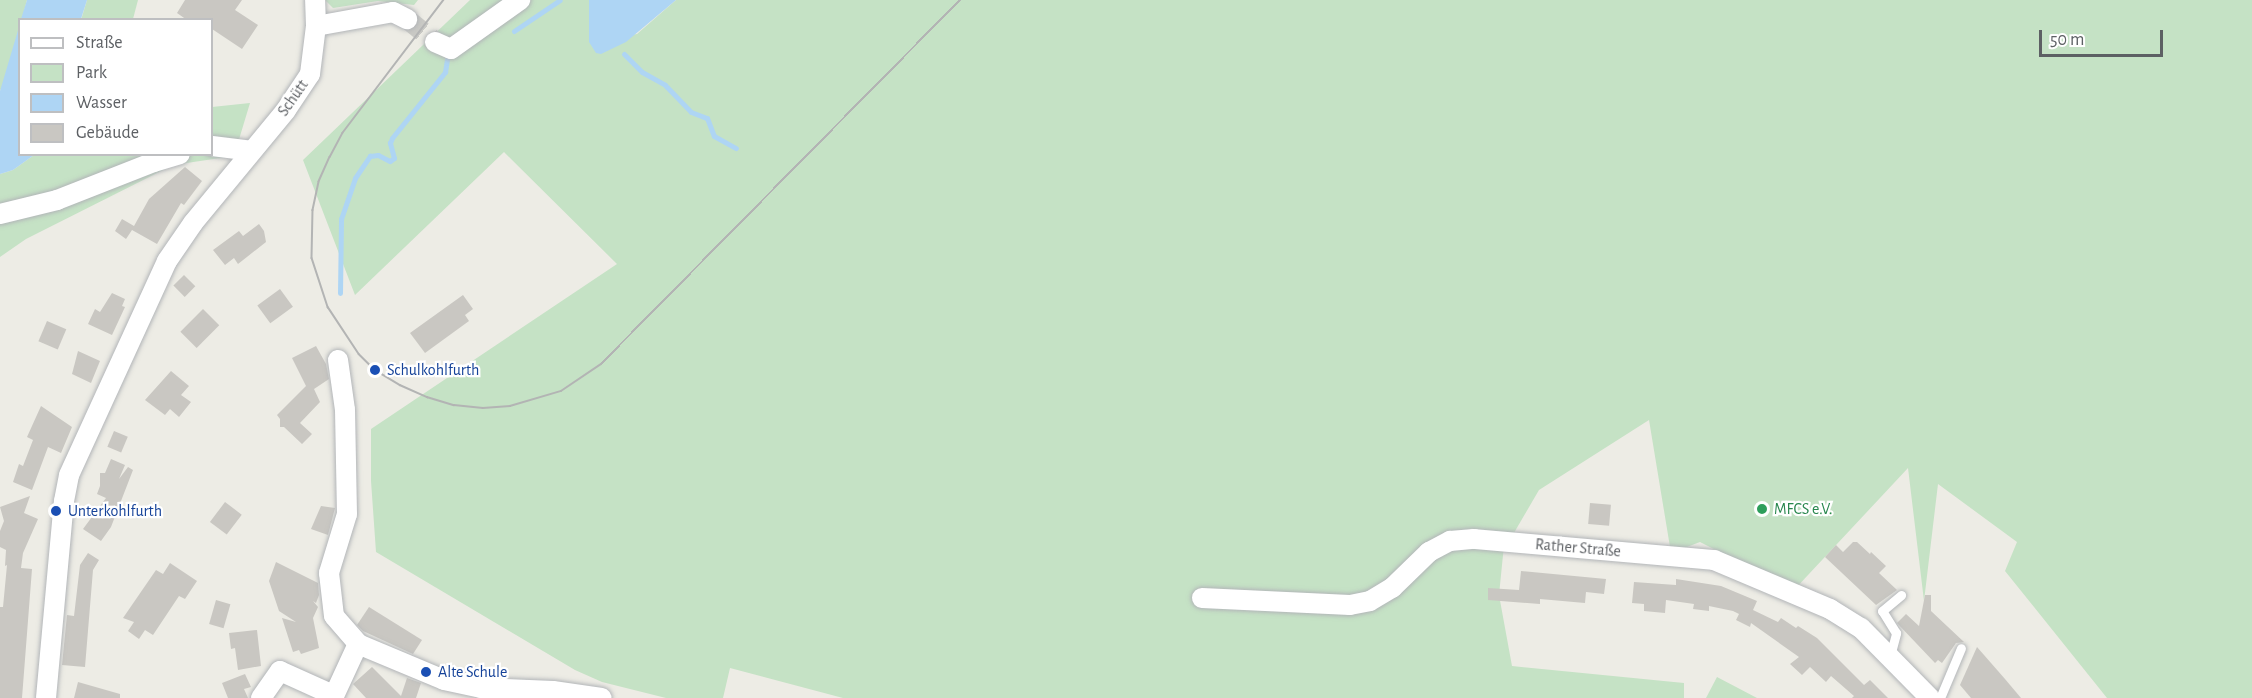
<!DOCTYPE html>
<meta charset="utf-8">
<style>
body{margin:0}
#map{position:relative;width:2252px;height:698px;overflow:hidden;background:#edece5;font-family:"Alegreya Sans",sans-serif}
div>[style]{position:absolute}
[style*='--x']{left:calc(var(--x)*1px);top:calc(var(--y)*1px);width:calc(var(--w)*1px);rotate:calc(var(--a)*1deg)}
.green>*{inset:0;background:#c5e2c5}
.water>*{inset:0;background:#aed5f4}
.stream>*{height:5px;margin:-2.5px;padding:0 2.5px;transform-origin:2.5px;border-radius:2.5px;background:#aed5f4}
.building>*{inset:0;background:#c9c7c2;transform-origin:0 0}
.minor-tunnel>*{height:20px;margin-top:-10px;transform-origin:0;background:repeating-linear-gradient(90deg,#c9c9c5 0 20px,transparent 0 30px)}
.roads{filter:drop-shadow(0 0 2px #b2b5b8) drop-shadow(0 0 2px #b2b5b8)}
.service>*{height:9px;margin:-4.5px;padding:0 4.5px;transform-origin:4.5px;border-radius:4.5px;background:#fff}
.minor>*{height:20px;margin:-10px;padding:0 10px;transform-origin:10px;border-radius:10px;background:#fff}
.tram>*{height:1.5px;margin:-0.75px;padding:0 0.75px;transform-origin:0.75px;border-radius:0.75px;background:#b3b4b4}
.dots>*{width:16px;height:16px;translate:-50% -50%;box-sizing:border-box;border:3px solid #fff;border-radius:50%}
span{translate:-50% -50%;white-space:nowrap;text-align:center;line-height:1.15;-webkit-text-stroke:4.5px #fff;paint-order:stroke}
.street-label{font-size:16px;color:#5d6064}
.transit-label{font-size:16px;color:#164399}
.left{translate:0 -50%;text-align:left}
.leisure-label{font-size:16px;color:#27864d}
.legend{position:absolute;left:18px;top:18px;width:195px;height:138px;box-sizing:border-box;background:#fff;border:2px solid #bebfc1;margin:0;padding:8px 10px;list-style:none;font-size:18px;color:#5d6064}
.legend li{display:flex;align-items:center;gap:12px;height:30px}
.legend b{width:30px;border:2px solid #bebfc1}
.scale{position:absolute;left:2039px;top:30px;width:124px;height:27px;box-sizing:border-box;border:3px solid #5d6064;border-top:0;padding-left:8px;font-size:18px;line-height:21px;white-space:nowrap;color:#5d6064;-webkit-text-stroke:4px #fff;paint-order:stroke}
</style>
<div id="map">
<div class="green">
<i style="clip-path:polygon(0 0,27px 0,6px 79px,0 91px)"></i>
<i style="clip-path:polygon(87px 0,138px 0,133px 19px,81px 20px)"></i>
<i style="clip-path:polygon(325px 0,418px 0,414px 5px,378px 1px,333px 8px)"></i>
<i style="clip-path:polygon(470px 0,592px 0,589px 1px,589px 42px,637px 34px,676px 0,2252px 0,2252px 698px,2107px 698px,2005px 571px,2017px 542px,1938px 484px,1924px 601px,1908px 468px,1794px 590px,1700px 542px,1671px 553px,1649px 420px,1539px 490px,1511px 538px,1504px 545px,1499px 595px,1512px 666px,1684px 683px,1684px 698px,843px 698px,730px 668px,723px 698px,666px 698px,602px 682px,575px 670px,376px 552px,371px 481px,371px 429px,617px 264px,504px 152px,355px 295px,303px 160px)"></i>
<i style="clip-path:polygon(250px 103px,234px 156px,173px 165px,26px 239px,0 257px,0 174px,13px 170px,34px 155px,212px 154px,212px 107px)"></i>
<i style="clip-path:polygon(1717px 677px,1757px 698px,1758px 698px,1706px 698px)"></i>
</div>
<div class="water">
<i style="clip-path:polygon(27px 0,87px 0,81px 19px,21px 19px)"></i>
<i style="clip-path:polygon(589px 0,676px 0,626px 42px,601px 54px,596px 53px,589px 42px)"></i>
<i style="clip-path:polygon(19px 27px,20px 154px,34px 155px,13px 170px,0 174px,0 91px)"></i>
</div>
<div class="stream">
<i style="--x:514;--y:31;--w:55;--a:-34"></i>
<i style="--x:624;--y:54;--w:25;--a:45"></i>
<i style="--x:642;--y:72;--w:26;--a:29"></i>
<i style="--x:665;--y:85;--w:37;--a:46"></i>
<i style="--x:691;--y:112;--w:17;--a:21"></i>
<i style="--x:707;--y:118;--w:19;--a:69"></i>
<i style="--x:714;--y:136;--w:25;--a:29"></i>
<i style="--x:340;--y:293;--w:74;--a:-89.2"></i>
<i style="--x:341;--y:219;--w:43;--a:-71.1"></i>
<i style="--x:355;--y:178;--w:27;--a:-56"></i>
<i style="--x:370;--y:156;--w:8;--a:-7"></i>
<i style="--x:378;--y:155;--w:13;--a:27"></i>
<i style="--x:390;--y:161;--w:5;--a:-37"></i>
<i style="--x:394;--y:158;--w:16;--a:-105"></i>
<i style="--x:390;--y:143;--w:5;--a:-68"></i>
<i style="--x:392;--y:138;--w:85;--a:-51.2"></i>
<i style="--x:445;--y:72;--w:13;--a:-81"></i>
</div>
<div class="building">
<i style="clip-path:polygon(185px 0,242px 0,235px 10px,258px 25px,242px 49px,212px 29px,212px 20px,187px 20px,177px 13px)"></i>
<i style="clip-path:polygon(185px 167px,202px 181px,184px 205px,181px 203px,157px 244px,132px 230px,126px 239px,115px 231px,122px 219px,134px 226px,149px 199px)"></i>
<i style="clip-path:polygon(259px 224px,264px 231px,266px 242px,238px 264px,234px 258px,225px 265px,213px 250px,239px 231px,243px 236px)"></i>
<i style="left:184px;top:275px;width:16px;height:15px;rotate:45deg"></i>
<i style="left:280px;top:289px;width:22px;height:28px;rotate:54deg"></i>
<i style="clip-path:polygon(112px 293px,125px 299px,122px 306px,125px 307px,112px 335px,88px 324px,95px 309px,100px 312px)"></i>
<i style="clip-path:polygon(463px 295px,473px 309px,465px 315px,469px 321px,425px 353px,410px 333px)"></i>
<i style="left:203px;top:309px;width:23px;height:32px;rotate:45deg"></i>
<i style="left:47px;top:321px;width:21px;height:22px;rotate:23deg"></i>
<i style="clip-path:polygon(316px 346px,326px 364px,329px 379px,314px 389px,320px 402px,300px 423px,312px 434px,302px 444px,284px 427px,280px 427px,280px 419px,277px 415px,306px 386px,292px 358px)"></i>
<i style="clip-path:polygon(78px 351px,100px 361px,91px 383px,72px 374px)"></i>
<i style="clip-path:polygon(171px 371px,189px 386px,181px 395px,191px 402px,179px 417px,170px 409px,165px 415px,145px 400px)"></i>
<i style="clip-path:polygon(41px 406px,72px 427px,61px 453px,48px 447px,32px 490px,13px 482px,19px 464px,23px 466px,33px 440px,27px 437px)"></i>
<i style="left:114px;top:431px;width:15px;height:17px;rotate:23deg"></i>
<i style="clip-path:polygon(111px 459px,125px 465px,119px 479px,128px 467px,133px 470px,111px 527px,101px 541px,83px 529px,106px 498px,97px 494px,100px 486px,100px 473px,105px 473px)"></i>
<i style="clip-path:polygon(30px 496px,24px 513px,38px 519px,23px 553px,21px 568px,32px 569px,22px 698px,0 698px,0 607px,3px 607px,7px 565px,5px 566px,6px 550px,0 547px,0 531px,4px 521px,0 507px)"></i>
<i style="left:225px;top:502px;width:21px;height:25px;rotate:37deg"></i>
<i style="left:1590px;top:503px;width:21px;height:21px;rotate:5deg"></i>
<i style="clip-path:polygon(321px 506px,335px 508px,328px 535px,311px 529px)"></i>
<i style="clip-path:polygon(1853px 542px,1857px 542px,1870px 554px,1871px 552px,1886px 566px,1879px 573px,1897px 590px,1876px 605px,1825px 557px,1836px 545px,1843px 552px)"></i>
<i style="clip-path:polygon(88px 553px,99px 560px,93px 570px,85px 667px,62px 665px,67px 615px,74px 616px,80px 565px)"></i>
<i style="clip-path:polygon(276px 562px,318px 583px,319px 595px,316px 603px,313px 601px,318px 607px,313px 618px,319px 648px,301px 654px,299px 650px,293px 652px,282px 618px,296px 622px,279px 611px,269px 581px)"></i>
<i style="clip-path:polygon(170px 563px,197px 581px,185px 599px,179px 596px,153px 635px,145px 630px,139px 639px,128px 631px,134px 622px,123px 618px,156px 570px,163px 574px)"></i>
<i style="clip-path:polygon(1521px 571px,1606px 579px,1604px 594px,1586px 592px,1585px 603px,1540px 599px,1540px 604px,1488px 600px,1488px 588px,1519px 590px)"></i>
<i style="clip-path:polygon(1676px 579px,1721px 586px,1757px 601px,1753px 610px,1778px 622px,1781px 618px,1796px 628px,1798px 626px,1817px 638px,1864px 685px,1870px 680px,1888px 698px,1852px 698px,1854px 696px,1831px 676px,1826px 682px,1810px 667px,1802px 675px,1790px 664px,1799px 657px,1751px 623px,1750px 627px,1736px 620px,1739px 614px,1733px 611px,1709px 606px,1709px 611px,1693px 609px,1694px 604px,1666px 600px,1665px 613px,1644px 611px,1644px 604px,1632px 603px,1634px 582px,1676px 585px)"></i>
<i style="clip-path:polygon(1925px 595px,1931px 595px,1931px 611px,1964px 642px,1956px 643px,1942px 663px,1938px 660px,1935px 663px,1897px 623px,1906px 614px,1919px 626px)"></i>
<i style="left:216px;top:600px;width:15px;height:25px;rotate:16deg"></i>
<i style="clip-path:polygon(369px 607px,422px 640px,413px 654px,363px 631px,357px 625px)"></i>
<i style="clip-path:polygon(257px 630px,261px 666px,238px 670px,235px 648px,231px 649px,229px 633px)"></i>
<i style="clip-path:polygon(1977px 647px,2005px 679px,2021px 698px,1971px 698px,1960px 685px)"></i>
<i style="clip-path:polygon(372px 667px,401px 696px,407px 678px,421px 683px,416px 698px,366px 698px,353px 684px)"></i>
<i style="clip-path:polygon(245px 674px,251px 687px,244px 689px,248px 698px,228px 698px,222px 683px)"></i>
<i style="clip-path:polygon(78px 682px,120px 694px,120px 698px,74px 698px)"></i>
</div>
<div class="minor-tunnel">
<i style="--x:407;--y:19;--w:36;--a:39"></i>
</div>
<div class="roads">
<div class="service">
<i style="--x:1890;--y:656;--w:24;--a:-75"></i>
<i style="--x:1896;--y:633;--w:26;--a:-122"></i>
<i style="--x:1882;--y:611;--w:25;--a:-40"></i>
<i style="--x:1940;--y:698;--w:54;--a:-67.2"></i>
</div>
<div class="minor">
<i style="--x:316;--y:26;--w:78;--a:-10.3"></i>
<i style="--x:393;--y:12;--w:16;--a:27"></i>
<i style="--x:435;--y:42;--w:17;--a:24"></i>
<i style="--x:451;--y:49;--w:85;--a:-35.4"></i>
<i style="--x:212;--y:146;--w:39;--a:7"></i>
<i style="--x:0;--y:214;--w:59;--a:-13.8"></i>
<i style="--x:57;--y:200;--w:104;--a:-21.4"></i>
<i style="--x:154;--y:162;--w:27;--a:-17"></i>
<i style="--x:338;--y:360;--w:50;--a:82"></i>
<i style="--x:345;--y:410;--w:104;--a:88.9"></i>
<i style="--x:347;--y:514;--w:62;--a:107"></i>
<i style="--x:329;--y:573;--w:43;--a:83.4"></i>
<i style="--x:334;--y:616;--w:37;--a:49"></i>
<i style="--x:358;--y:644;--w:93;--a:22.7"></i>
<i style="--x:444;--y:680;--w:38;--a:12"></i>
<i style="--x:481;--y:688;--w:72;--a:2.4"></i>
<i style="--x:553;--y:691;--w:49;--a:8.1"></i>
<i style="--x:1202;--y:598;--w:148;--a:2.7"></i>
<i style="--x:1350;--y:605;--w:20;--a:-11"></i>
<i style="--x:1370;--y:601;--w:26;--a:-31"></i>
<i style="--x:1392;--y:588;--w:52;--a:-44.2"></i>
<i style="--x:1429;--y:552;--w:24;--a:-28"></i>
<i style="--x:1450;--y:541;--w:24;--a:-5"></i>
<i style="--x:1474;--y:539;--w:241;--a:5"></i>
<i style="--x:1714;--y:560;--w:126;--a:22.9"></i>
<i style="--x:1830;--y:609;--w:36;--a:32"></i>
<i style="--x:1861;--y:628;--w:98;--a:45.4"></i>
<i style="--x:46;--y:698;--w:198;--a:-84.8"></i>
<i style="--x:64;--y:501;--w:26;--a:-79"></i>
<i style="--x:69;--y:475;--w:235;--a:-65.4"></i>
<i style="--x:167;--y:261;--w:46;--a:-55.6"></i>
<i style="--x:193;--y:223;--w:146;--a:-50.5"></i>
<i style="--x:286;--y:110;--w:43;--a:-56.3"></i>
<i style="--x:310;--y:74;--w:48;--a:-82.9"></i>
<i style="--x:316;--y:26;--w:26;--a:-92"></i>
<i style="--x:261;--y:698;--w:33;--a:-55"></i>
<i style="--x:280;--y:671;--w:58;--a:24.4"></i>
<i style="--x:333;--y:698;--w:60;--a:-65.2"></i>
</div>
</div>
<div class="tram">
<i style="--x:444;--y:0;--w:167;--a:127.2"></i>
<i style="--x:343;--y:133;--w:27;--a:118"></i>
<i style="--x:330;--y:157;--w:27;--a:114"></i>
<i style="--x:319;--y:182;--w:29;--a:102"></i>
<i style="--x:313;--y:210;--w:48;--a:91.2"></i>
<i style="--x:312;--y:258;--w:52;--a:71.9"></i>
<i style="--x:328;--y:307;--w:56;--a:56.6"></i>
<i style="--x:359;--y:354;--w:23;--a:45"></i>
<i style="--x:375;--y:370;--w:29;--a:31"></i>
<i style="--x:400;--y:385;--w:30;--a:24"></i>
<i style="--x:427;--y:397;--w:28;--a:17"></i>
<i style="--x:454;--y:405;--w:29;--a:6"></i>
<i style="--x:483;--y:408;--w:27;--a:-4"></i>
<i style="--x:510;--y:406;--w:53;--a:-16.4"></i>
<i style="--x:561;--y:391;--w:48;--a:-34"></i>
<i style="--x:601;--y:364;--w:511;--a:-45.4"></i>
</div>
<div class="dots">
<i style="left:375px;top:370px;background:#1a4fb4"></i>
<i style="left:1762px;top:509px;background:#2e9e5b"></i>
<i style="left:56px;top:511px;background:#1a4fb4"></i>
<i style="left:426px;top:672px;background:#1a4fb4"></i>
</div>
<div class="street-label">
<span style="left:293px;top:98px;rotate:-55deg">Schütt</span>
<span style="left:1578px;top:548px;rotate:5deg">Rather Straße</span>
</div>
<div class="transit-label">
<span class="left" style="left:387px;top:370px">Schulkohlfurth</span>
<span class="left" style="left:68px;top:511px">Unterkohlfurth</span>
<span class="left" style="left:438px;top:672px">Alte Schule</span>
</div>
<div class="leisure-label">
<span class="left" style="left:1774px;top:509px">MFCS e.V.</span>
</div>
<ul class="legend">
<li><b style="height:8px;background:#fff"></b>Straße</li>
<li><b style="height:16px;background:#c5e2c5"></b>Park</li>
<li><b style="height:16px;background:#aed5f4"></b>Wasser</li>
<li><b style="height:16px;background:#c9c7c2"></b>Gebäude</li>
</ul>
<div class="scale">50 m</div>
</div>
